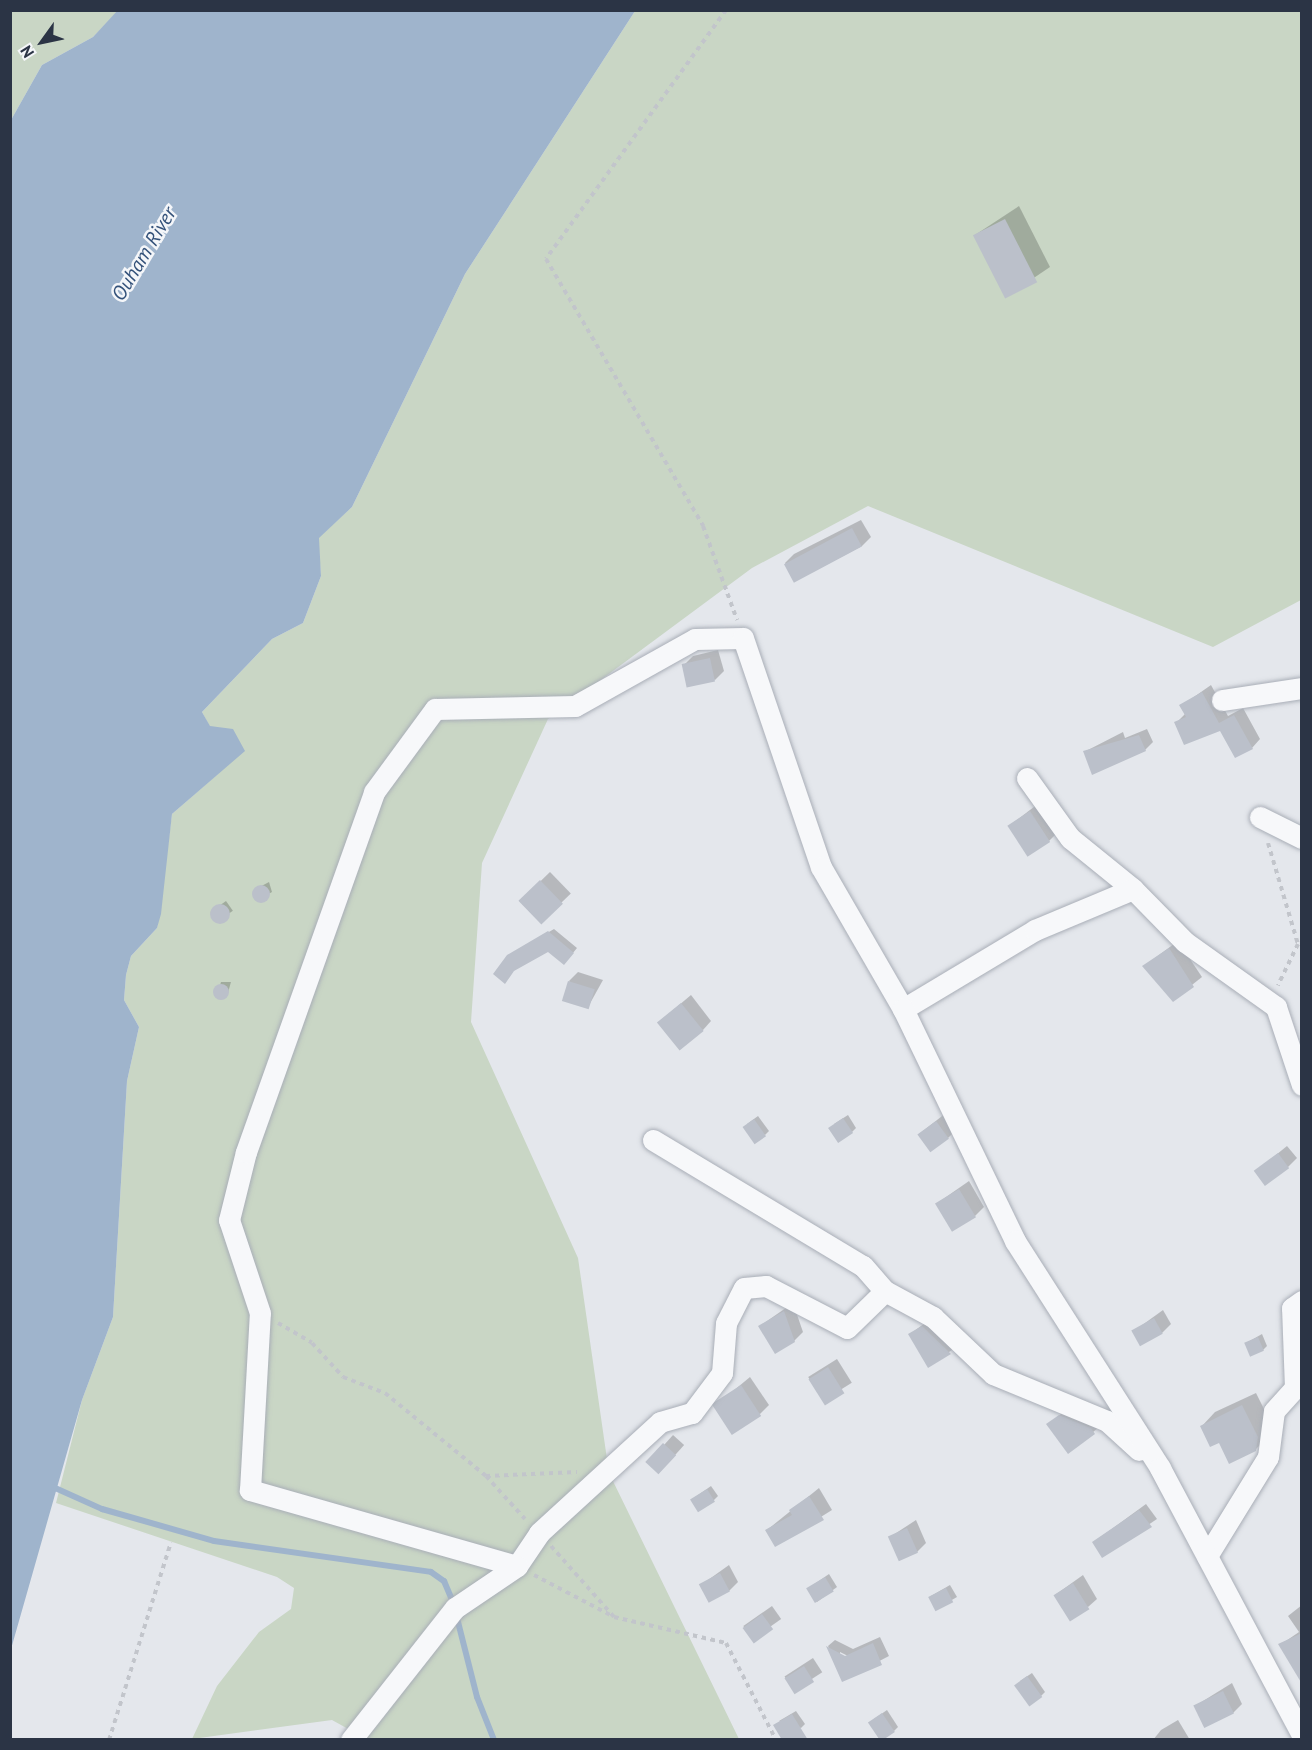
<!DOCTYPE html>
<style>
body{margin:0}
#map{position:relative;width:1312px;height:1750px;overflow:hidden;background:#e4e7ec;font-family:"PT Sans",sans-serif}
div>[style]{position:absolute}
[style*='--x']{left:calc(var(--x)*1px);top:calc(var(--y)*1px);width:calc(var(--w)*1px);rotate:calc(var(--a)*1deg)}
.green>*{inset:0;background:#c9d6c5}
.water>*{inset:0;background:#9fb4cc}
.shadow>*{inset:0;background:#0003;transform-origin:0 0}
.stream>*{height:6px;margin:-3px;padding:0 3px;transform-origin:3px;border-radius:3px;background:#9fb4cc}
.building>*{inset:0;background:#bbc0ca;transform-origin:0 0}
.round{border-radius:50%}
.path>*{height:4px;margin-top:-2px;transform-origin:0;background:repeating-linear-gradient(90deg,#c2c5cb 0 4.5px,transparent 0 9px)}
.roads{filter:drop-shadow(0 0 2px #a9aeb7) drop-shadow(0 0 2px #a9aeb7)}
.minor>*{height:21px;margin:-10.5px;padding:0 10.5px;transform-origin:10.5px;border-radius:10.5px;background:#f7f8fa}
span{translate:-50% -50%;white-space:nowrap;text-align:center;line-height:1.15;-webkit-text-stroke:5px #f4f6f9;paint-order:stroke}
.water-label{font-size:20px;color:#34527a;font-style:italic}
.frame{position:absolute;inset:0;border:12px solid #2b3445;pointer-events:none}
.north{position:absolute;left:12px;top:12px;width:60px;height:60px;-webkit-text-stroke:4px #f4f6f9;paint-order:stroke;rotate:237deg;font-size:16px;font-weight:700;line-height:24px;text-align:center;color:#2b3445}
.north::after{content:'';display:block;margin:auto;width:21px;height:27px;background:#2b3445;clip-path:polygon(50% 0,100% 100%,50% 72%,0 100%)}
</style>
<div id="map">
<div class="green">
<i style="clip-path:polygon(11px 11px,118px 11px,93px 37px,42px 65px,11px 120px)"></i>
<i style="clip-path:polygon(635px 11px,1301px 11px,1301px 600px,1213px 647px,868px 506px,752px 568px,548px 719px,482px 863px,471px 1022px,578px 1258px,609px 1473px,739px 1739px,368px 1740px,332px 1720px,192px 1739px,217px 1686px,259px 1632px,291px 1609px,294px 1588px,277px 1577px,56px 1503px,82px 1400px,113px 1317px,127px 1081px,139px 1027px,124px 1000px,126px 975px,131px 956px,157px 928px,172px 814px,219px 773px,221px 728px,210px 727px,202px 712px,272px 639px,303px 623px,321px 576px,318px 538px,352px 507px,465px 274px)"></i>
</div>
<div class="water">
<i style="clip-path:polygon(118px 10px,635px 11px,465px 274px,352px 507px,319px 538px,321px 576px,303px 623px,272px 639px,202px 712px,210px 726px,233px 729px,245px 751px,172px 814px,161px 914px,157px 928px,131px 956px,126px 975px,124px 1000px,139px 1027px,127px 1081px,113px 1317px,82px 1400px,11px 1649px,11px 120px,42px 65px,93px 37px)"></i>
</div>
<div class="shadow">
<i style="clip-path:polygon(1019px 206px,1050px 267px,1007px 296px,975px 235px)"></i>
<i style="clip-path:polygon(861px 520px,871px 537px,862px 546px,795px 581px,785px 563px,794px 554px)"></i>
<i style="clip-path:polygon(718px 650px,724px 671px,715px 680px,684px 665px,693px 656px)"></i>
<i style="clip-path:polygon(1211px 685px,1228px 716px,1243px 708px,1260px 739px,1252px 748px,1220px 729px,1176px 723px,1185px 714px,1181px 706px)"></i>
<i style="clip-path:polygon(1147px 729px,1153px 742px,1145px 750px,1084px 752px,1123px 732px,1125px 738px)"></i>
<i style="clip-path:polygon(1039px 803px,1058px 832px,1049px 841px,1009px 826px)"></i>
<i style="left:550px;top:872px;width:30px;height:42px;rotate:46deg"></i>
<i style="clip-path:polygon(269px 882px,272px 892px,258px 900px,254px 890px)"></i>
<i style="left:226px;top:901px;width:12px;height:19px;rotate:55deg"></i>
<i style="clip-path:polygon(554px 929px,577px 948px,568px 959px,548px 950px,515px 969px,508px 956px)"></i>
<i style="clip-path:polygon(1178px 941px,1202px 977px,1173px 1000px,1144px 966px)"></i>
<i style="clip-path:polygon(578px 972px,603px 980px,588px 1007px,569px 981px)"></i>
<i style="clip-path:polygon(221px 982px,231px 982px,227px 996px,217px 996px)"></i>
<i style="clip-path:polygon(691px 995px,711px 1021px,703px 1030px,659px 1022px)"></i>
<i style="clip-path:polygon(946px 1113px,957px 1129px,948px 1138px,919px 1134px)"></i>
<i style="clip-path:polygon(848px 1115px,856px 1128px,852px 1132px,834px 1124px)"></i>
<i style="clip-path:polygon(758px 1116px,769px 1131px,765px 1135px,747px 1124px)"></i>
<i style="clip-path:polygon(1287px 1146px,1297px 1158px,1288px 1167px,1256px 1171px)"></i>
<i style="clip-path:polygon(969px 1181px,984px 1207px,975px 1216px,936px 1204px)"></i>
<i style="clip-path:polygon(793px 1303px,803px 1332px,794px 1341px,760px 1326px)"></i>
<i style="clip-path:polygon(1163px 1310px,1171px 1324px,1162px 1333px,1134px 1331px)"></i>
<i style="clip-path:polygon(932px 1318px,959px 1345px,929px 1366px,910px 1334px)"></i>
<i style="clip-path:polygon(1262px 1334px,1267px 1346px,1263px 1350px,1246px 1343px)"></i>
<i style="left:837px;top:1359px;width:28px;height:34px;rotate:58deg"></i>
<i style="clip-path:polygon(750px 1377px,769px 1405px,760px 1414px,715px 1406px)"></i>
<i style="clip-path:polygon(1256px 1393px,1271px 1423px,1269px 1436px,1255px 1450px,1219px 1441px,1202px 1426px,1215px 1412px)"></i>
<i style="clip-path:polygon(1069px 1407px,1103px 1424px,1068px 1452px,1048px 1425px)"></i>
<i style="left:673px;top:1435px;width:15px;height:37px;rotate:42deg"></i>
<i style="clip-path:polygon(711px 1486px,718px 1496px,714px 1500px,691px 1500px)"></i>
<i style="clip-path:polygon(819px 1488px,832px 1510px,776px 1545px,767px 1530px)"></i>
<i style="clip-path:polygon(1146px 1504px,1157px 1519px,1102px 1556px,1094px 1542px)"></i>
<i style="clip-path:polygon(916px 1520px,926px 1543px,917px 1552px,890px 1537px)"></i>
<i style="clip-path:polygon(729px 1565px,738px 1582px,729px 1591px,701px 1585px)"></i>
<i style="clip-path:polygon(829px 1574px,837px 1587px,817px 1602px,813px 1585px)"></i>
<i style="clip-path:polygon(1083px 1575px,1097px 1599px,1088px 1607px,1055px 1595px)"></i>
<i style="left:950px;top:1585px;width:14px;height:23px;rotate:60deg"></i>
<i style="clip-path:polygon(1302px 1605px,1302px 1681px,1280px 1645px,1299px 1632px,1288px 1616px)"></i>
<i style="left:772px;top:1606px;width:16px;height:35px;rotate:55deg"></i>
<i style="clip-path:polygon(evenodd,880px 1637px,889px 1656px,843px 1680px,828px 1646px,835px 1640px,853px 1649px,880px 1637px,840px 1652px,852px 1658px,851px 1660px,840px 1655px,840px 1652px)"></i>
<i style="left:813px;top:1658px;width:17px;height:34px;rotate:57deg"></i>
<i style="clip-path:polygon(1032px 1673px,1045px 1692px,1041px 1696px,1020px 1681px)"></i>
<i style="clip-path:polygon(1232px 1683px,1242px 1704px,1233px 1713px,1195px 1706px)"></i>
<i style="clip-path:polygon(887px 1710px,898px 1727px,894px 1731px,874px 1719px)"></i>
<i style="clip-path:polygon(796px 1711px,805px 1724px,801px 1728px,779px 1721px)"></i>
<i style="clip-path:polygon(1178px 1720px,1190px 1740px,1153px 1740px,1161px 1730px)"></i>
</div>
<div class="stream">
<i style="--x:53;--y:1487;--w:54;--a:24.2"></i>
<i style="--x:102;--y:1509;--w:116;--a:15.9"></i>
<i style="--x:214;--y:1541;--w:219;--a:8.1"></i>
<i style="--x:431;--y:1572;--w:16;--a:35"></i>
<i style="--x:444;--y:1581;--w:25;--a:67"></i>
<i style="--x:456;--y:1614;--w:86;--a:75.8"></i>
<i style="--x:477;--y:1697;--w:46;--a:68.4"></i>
</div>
<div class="building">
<i style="left:1005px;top:219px;width:71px;height:36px;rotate:63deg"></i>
<i style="left:852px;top:528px;width:21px;height:77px;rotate:62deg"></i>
<i style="left:710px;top:658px;width:24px;height:29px;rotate:78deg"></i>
<i style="clip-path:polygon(1202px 692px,1219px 723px,1234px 715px,1253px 749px,1235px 758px,1220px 731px,1184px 745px,1174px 722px,1186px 717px,1179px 705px)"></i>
<i style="clip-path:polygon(1139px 735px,1146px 751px,1092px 775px,1083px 751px)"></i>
<i style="left:1030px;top:811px;width:37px;height:27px;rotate:57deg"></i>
<i style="left:540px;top:880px;width:33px;height:30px;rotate:46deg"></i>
<i class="round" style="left:252px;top:885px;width:18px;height:18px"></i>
<i class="round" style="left:210px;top:904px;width:20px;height:20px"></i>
<i style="clip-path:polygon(548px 931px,574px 953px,564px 965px,548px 952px,514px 971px,505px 984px,493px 974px,507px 955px)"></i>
<i style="clip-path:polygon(1169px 948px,1194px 987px,1173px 1002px,1142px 966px)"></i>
<i style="left:568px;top:981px;width:28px;height:21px;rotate:17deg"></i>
<i class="round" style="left:213px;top:984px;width:16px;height:16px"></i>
<i style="left:681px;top:1003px;width:36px;height:31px;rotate:51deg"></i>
<i style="left:843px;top:1118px;width:18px;height:18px;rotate:56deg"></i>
<i style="left:754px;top:1119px;width:21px;height:14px;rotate:55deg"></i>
<i style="left:936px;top:1121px;width:22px;height:23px;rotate:54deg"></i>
<i style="left:1278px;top:1153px;width:19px;height:30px;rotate:54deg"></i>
<i style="left:959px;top:1189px;width:33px;height:28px;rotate:59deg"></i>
<i style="clip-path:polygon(784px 1311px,795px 1342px,775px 1354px,758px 1326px)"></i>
<i style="left:1154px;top:1318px;width:18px;height:26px;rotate:61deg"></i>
<i style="clip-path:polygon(922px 1326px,951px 1354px,928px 1368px,908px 1334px)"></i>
<i style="left:1258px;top:1337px;width:15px;height:15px;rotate:67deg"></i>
<i style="left:828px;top:1367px;width:31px;height:23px;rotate:58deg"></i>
<i style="left:741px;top:1385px;width:37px;height:35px;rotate:57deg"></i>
<i style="clip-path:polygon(1242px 1405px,1258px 1437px,1256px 1451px,1229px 1464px,1219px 1443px,1210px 1447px,1200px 1426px)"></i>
<i style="clip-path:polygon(1059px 1415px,1091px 1428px,1095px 1434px,1068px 1454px,1046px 1424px)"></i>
<i style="left:663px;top:1443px;width:18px;height:26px;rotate:43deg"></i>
<i style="left:707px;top:1489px;width:15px;height:20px;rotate:58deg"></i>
<i style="clip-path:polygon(809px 1496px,824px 1520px,775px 1547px,765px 1530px,792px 1515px,789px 1510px)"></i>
<i style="clip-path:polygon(1139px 1510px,1152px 1527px,1102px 1558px,1092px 1542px)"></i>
<i style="left:907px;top:1528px;width:27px;height:21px;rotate:66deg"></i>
<i style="left:720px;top:1573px;width:21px;height:24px;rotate:62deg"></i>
<i style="left:825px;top:1577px;width:17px;height:22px;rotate:59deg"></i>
<i style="left:1073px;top:1583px;width:31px;height:23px;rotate:58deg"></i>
<i style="left:946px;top:1588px;width:16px;height:20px;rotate:63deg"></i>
<i style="left:762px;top:1614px;width:19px;height:24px;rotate:54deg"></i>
<i style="clip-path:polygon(1302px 1633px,1302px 1684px,1278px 1644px)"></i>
<i style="clip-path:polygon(873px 1643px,882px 1665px,842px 1682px,826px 1646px,845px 1656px)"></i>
<i style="left:804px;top:1666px;width:19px;height:23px;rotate:58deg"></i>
<i style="left:1027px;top:1676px;width:26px;height:16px;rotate:54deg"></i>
<i style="left:1223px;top:1691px;width:25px;height:33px;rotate:64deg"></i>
<i style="left:882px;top:1713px;width:23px;height:17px;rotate:56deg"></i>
<i style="clip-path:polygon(792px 1714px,808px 1740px,782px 1740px,773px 1725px)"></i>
</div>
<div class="path">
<i style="--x:726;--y:10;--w:307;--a:125.9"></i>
<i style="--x:546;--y:259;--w:310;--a:59.5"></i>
<i style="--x:703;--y:526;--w:100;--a:70.1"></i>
<i style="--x:1268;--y:843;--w:105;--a:73.5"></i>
<i style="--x:1298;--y:944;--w:46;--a:116"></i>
<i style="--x:278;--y:1323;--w:39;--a:30"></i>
<i style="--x:312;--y:1343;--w:46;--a:47.6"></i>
<i style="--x:343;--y:1377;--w:45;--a:20.9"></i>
<i style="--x:385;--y:1393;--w:131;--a:39.4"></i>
<i style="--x:486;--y:1476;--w:58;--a:47.8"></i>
<i style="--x:486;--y:1476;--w:91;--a:-2.5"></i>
<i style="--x:551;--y:1546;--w:95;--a:48.4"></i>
<i style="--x:534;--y:1575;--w:90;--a:27.7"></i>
<i style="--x:614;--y:1617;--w:115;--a:13.1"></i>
<i style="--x:726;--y:1643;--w:109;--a:62.7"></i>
<i style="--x:109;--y:1740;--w:207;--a:-72.6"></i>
</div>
<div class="roads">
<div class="minor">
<i style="--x:1222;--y:700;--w:81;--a:-8.5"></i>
<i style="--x:1027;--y:778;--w:74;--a:54.4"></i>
<i style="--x:1070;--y:838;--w:81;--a:39"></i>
<i style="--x:1133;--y:889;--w:74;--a:45.5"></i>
<i style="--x:1185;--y:942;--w:112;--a:35.5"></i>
<i style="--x:1276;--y:1007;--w:82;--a:71.6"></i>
<i style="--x:1260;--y:817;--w:47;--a:26.6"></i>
<i style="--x:903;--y:1009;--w:154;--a:-30.9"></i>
<i style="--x:1035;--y:930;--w:106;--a:-22.7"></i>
<i style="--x:653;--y:1140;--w:245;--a:31"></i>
<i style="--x:863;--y:1266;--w:33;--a:49"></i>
<i style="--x:885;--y:1291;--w:55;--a:28.4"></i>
<i style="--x:933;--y:1317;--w:83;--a:43.5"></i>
<i style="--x:993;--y:1374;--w:123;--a:22.4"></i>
<i style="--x:1107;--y:1421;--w:43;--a:42.2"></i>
<i style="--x:1207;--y:1556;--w:116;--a:-58.4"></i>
<i style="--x:1268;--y:1457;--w:46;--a:-82.6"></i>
<i style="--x:1274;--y:1411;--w:31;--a:-48"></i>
<i style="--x:1295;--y:1388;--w:80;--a:-92.1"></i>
<i style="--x:1292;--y:1308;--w:12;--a:-35"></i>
<i style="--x:517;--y:1566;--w:40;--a:-56"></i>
<i style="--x:539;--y:1533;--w:164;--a:-42.5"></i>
<i style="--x:660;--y:1422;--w:33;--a:-16"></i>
<i style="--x:692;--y:1413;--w:50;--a:-53.1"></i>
<i style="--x:722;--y:1373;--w:50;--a:-85.4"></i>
<i style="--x:726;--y:1323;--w:39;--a:-63"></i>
<i style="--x:744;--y:1288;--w:22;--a:-5"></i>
<i style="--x:766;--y:1286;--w:91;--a:27.4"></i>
<i style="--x:847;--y:1328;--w:53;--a:-44.2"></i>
<i style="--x:351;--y:1740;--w:168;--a:-51.8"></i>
<i style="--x:455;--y:1608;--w:75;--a:-34.1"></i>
<i style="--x:517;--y:1566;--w:278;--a:-164.1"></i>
<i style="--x:250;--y:1490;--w:177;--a:-86.8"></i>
<i style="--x:260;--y:1313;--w:98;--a:-108.4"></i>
<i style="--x:229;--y:1220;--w:70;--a:-76"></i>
<i style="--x:246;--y:1152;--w:382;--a:-70.4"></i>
<i style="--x:374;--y:792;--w:103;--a:-53.7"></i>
<i style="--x:435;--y:709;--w:140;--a:-1.2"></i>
<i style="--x:575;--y:706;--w:137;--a:-29.2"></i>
<i style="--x:695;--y:639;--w:48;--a:-1.2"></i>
<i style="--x:743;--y:638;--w:242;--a:71.2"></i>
<i style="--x:821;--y:867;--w:164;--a:60"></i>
<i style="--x:903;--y:1009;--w:258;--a:64.2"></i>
<i style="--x:1015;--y:1241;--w:269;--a:57.4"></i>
<i style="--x:1160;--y:1468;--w:302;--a:62"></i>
</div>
</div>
<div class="water-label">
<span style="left:144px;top:254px;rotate:-59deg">Ouham River</span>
</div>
<div class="frame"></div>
<div class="north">N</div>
</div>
